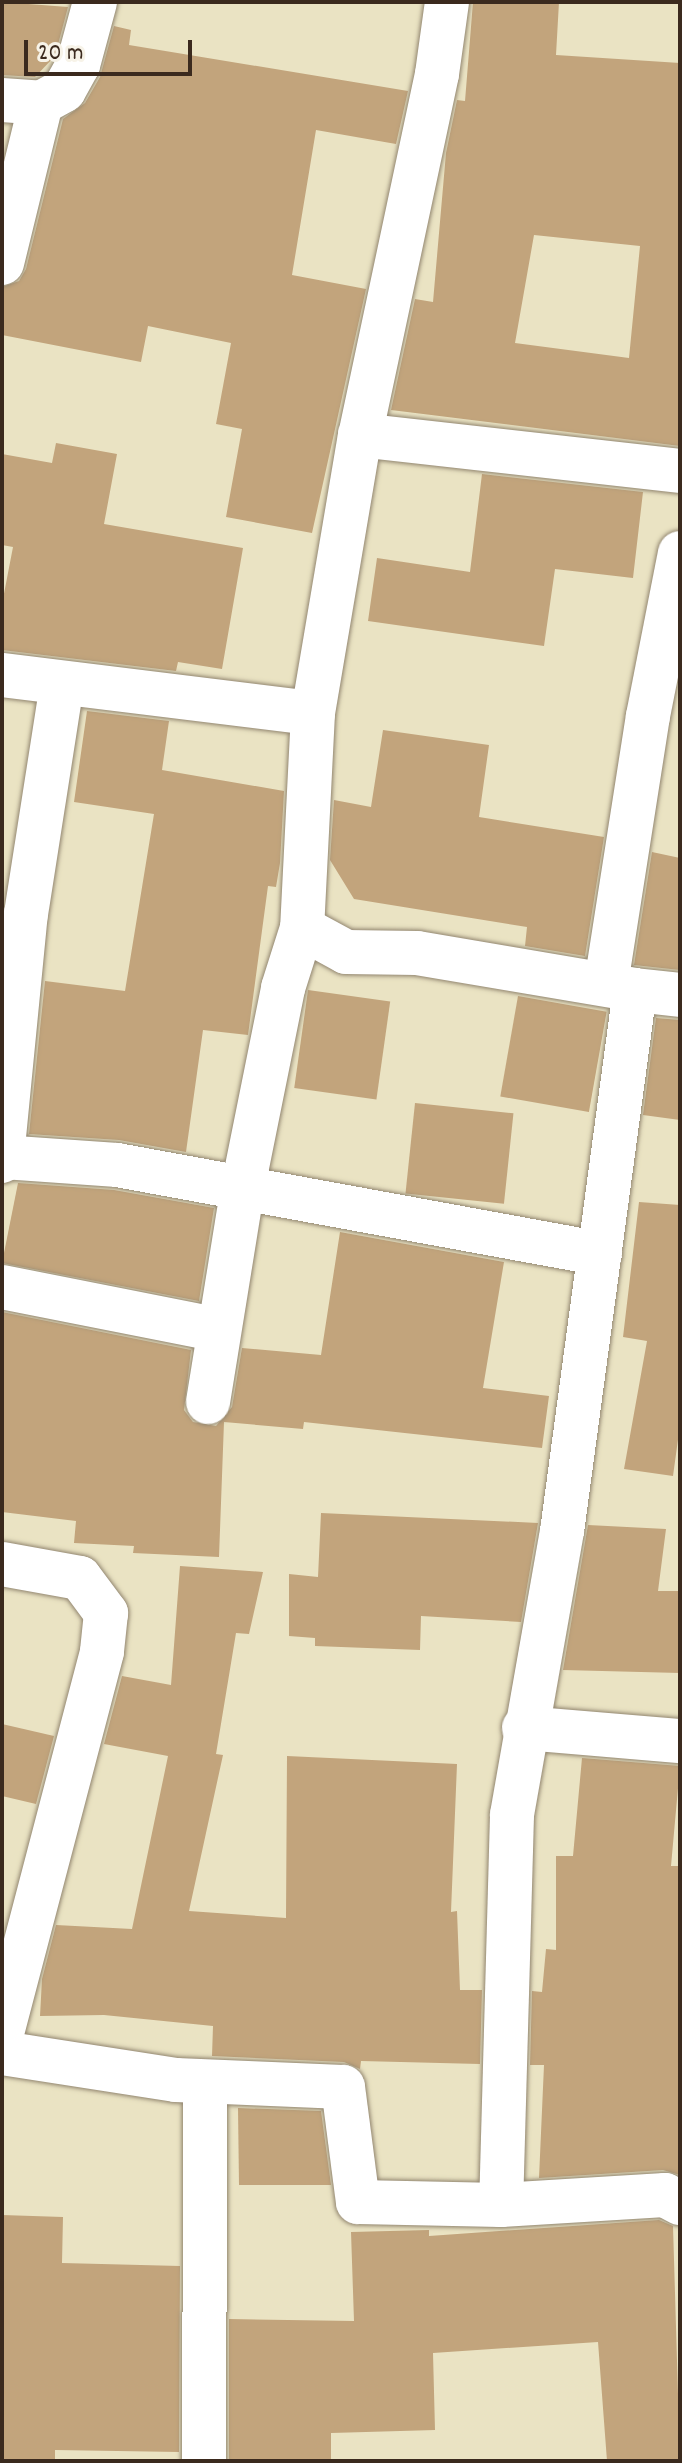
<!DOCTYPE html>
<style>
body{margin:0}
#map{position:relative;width:682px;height:2463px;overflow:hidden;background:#eae3c3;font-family:Dekko,sans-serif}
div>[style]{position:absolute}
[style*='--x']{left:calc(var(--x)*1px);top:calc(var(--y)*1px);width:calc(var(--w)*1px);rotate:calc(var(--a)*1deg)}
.building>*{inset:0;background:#c2a47c;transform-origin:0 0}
.roads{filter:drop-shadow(0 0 2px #928670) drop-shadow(0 0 2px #928670)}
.minor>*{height:44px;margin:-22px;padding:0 22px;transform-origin:22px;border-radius:22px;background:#fff}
span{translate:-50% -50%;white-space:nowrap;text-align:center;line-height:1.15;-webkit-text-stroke:8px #f7f3e8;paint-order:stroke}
.frame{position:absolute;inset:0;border:4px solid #3b2a1e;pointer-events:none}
.scale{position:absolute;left:24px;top:40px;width:168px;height:36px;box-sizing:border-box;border:4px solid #3b2a1e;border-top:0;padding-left:10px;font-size:24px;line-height:28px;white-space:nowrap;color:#3b2a1e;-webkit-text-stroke:6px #f7f3e8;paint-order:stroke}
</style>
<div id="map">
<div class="building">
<i style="clip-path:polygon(2px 2px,68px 7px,55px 56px,35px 77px,2px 75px)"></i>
<i style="clip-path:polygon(evenodd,473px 2px,559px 2px,556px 55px,680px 63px,680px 446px,391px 410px,415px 299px,433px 302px,446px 153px,457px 100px,465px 101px,473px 2px,534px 235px,640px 246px,629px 358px,515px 343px,534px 235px)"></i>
<i style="clip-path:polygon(114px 26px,131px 30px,129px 45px,408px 91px,396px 144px,316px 130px,292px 275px,366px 289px,312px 533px,226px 517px,242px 429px,216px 424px,231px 343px,148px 326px,141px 362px,2px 335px,2px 287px,19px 281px,26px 269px,63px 119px,85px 103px,100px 77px)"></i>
<i style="clip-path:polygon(56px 443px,117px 454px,104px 524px,243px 548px,222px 669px,178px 662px,176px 671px,2px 650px,2px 604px,13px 547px,2px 545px,2px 454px,52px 463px)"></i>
<i style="clip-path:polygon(482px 474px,643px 492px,633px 578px,555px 569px,544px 646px,368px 621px,377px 558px,470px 572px)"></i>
<i style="clip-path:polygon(87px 711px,169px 721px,162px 770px,284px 791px,280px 863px,276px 887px,268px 886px,248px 1035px,203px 1030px,186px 1152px,119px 1140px,29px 1134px,45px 981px,125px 991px,154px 814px,74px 802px)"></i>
<i style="clip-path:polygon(383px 730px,489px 745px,479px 817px,604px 837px,585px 956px,525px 946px,527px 927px,354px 899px,330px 860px,334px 800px,371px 807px)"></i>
<i style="clip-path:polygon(652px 852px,680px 858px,680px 970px,634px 965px)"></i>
<i style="left:308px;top:990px;width:83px;height:99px;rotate:8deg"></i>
<i style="left:518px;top:996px;width:90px;height:102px;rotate:10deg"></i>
<i style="clip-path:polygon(656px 1018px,680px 1020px,680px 1120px,643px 1115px)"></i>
<i style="left:415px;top:1103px;width:99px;height:91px;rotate:6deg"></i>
<i style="clip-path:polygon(18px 1183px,114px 1190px,214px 1208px,199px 1301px,2px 1263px)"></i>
<i style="clip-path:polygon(639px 1202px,680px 1205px,680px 1425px,673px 1476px,624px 1469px,647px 1341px,623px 1337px)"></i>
<i style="clip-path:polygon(340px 1232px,504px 1262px,483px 1388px,549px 1396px,542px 1448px,304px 1422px,303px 1429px,224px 1422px,219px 1557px,133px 1553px,134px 1546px,74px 1543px,76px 1521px,2px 1512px,2px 1312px,191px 1350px,184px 1410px,193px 1422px,216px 1426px,232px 1407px,242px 1348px,321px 1355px)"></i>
<i style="clip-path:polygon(321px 1513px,538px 1523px,521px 1622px,421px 1616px,420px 1650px,315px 1646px,315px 1638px,289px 1636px,289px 1574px,318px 1577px)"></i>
<i style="clip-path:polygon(588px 1525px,666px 1529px,658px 1591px,680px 1591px,680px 1673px,563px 1670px)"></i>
<i style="clip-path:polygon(180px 1566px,263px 1572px,249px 1634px,236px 1633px,216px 1754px,223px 1755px,189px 1911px,286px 1918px,287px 1756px,457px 1764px,451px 1912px,457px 1911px,460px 1990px,482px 1990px,480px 2064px,361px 2061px,360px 2069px,344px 2062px,212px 2056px,213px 2026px,104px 2015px,40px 2016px,42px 1979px,56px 1925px,132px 1929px,168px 1756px,104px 1744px,122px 1676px,171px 1685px)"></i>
<i style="clip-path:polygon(2px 1724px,54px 1736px,36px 1804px,2px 1796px)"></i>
<i style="clip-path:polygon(582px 1758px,680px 1766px,671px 1866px,680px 1866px,680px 2175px,663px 2170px,539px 2178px,544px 2065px,530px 2065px,532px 1991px,542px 1992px,546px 1949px,556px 1950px,556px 1856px,573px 1856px)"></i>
<i style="clip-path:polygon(238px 2108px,321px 2111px,331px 2185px,239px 2185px)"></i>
<i style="clip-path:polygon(2px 2215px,63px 2217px,62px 2263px,180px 2266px,179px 2452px,55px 2450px,55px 2461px,2px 2461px)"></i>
<i style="clip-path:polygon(659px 2220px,673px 2226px,680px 2461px,607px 2461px,598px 2342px,433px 2353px,435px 2430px,331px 2433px,331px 2461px,229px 2461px,229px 2319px,354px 2321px,351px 2232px,429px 2230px,429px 2236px)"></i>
</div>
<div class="roads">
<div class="minor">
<i style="--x:447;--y:2;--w:73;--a:97.9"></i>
<i style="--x:437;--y:74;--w:369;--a:102"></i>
<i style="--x:360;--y:435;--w:282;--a:99.6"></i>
<i style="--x:313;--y:713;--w:215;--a:92.9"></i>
<i style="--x:302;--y:928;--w:50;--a:28.6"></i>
<i style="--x:346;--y:952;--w:71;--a:0.8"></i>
<i style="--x:417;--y:953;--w:221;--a:9.6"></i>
<i style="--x:635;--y:990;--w:546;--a:97.68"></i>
<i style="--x:562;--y:1531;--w:288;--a:100"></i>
<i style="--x:512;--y:1815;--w:390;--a:91.6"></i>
<i style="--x:2;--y:100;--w:39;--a:4"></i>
<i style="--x:41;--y:103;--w:26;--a:-29"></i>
<i style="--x:64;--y:90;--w:29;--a:-61"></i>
<i style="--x:78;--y:65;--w:65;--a:-74.9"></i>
<i style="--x:2;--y:263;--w:165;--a:-76.3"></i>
<i style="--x:360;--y:435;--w:322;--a:6.4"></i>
<i style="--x:2;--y:675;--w:313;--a:7"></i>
<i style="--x:606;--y:984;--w:271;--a:-81.1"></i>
<i style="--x:648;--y:716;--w:166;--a:-78.9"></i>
<i style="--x:635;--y:990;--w:45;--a:6.3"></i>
<i style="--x:2;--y:1157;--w:244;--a:-84.4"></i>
<i style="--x:26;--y:914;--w:233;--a:-81.1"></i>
<i style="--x:2;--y:1161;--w:4;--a:-76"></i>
<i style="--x:3;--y:1157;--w:114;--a:4"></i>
<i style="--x:117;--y:1165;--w:491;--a:10.4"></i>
<i style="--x:2;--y:1287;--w:221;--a:11.2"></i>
<i style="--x:208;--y:1402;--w:218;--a:-80.8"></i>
<i style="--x:243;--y:1187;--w:203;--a:-78.6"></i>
<i style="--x:283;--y:988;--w:63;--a:-72.4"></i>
<i style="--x:2;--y:1564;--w:79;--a:10.2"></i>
<i style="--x:80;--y:1578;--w:44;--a:53.4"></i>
<i style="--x:106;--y:1613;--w:39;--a:96"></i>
<i style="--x:102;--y:1652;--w:394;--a:104.7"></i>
<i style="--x:524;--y:1728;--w:157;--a:4.8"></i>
<i style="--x:2;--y:2053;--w:176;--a:8.8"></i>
<i style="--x:176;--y:2080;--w:167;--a:2.4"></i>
<i style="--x:343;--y:2087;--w:116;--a:82.6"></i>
<i style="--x:358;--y:2202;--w:143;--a:1.2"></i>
<i style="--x:501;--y:2205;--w:164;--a:-3.5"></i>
<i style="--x:665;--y:2195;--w:17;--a:28"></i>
<i style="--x:204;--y:2461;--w:378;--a:-89.8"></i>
</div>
</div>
<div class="frame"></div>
<div class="scale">20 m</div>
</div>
